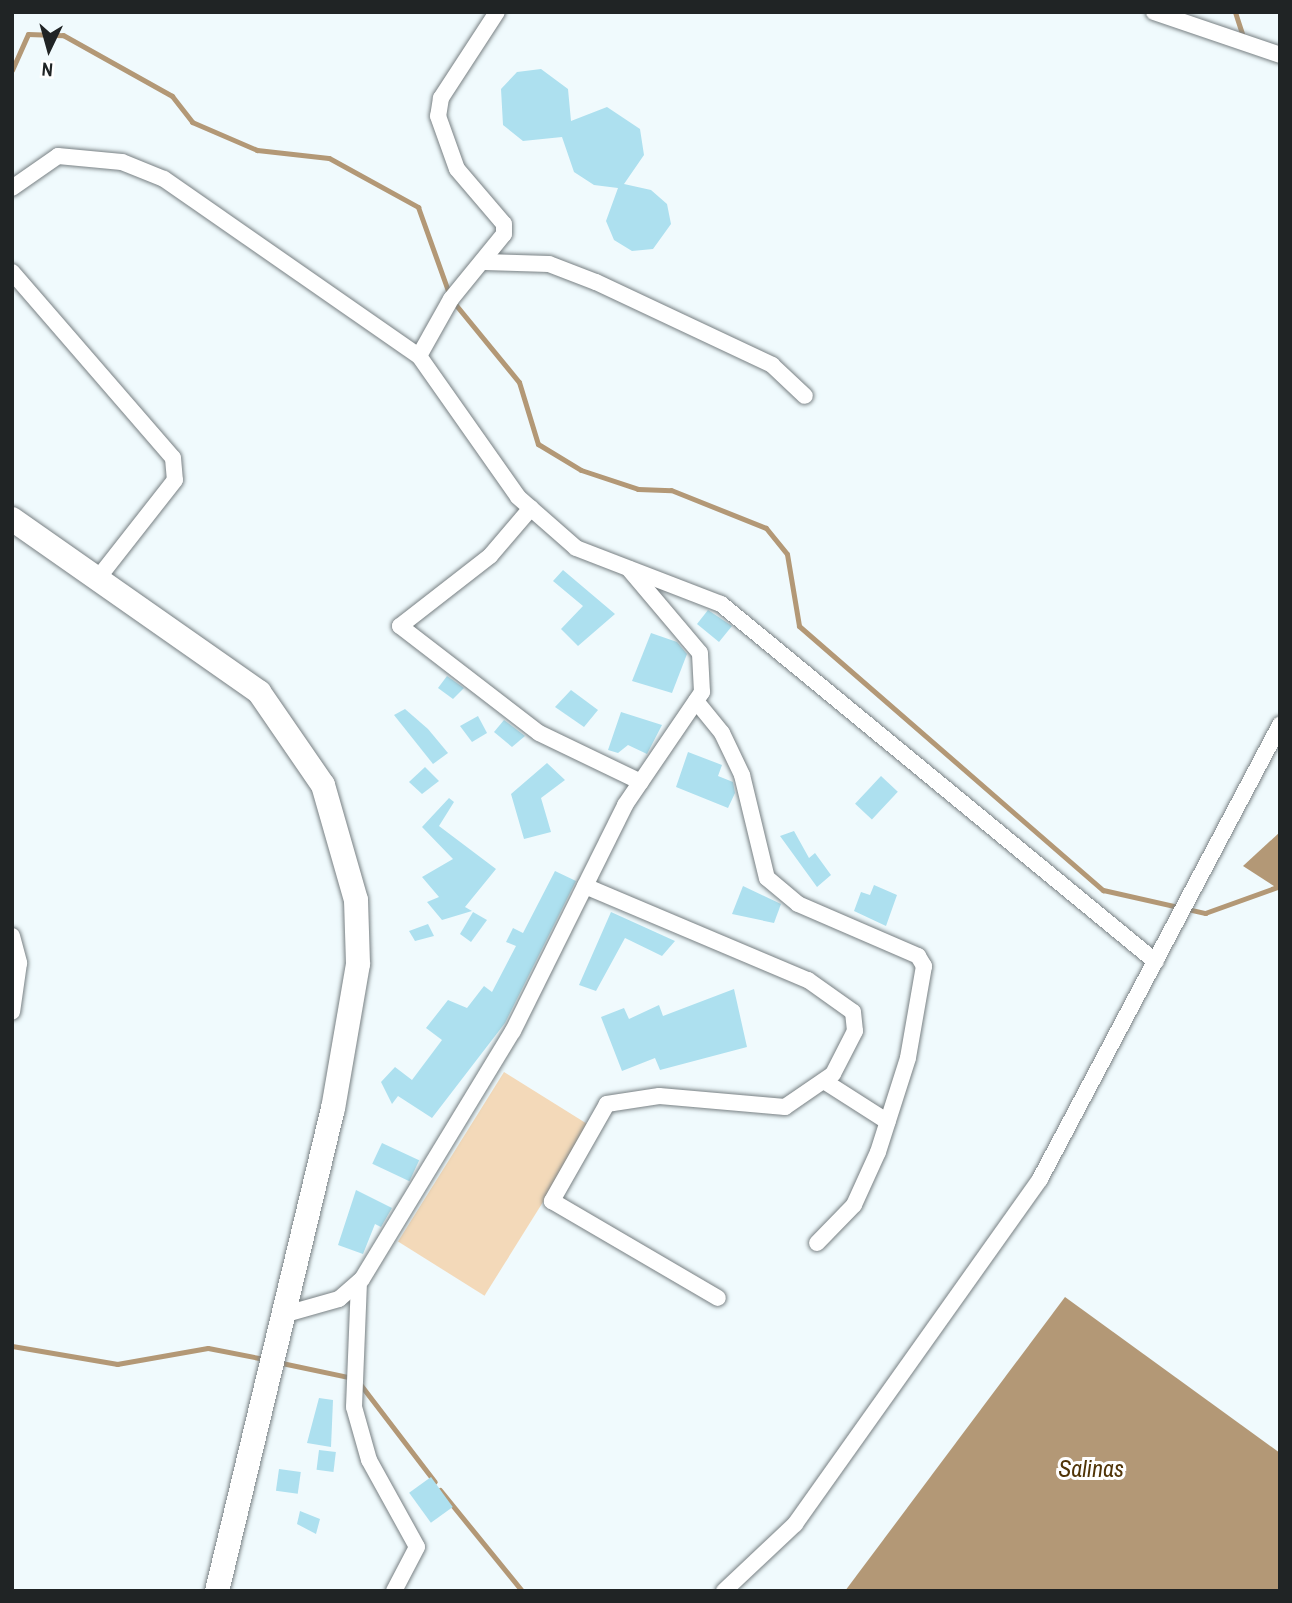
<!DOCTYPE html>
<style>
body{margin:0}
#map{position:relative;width:1292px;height:1603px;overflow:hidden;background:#f0fafd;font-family:"Archivo Narrow",sans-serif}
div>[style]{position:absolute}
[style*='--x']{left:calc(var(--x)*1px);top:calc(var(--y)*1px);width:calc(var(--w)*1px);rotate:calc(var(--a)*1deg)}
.green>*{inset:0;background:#f3d9b9;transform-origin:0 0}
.water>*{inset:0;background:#b39876}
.stream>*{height:5px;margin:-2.5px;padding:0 2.5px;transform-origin:2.5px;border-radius:2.5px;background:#b39876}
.building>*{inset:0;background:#ade0ef;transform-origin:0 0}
.roads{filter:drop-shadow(0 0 2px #788083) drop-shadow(0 0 2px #788083)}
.street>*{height:16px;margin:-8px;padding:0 8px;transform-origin:8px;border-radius:8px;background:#fff}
.primary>*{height:24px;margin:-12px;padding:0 12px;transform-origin:12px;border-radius:12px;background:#fff}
span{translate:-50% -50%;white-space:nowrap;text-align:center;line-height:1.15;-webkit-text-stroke:6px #fff;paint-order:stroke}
.water-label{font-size:24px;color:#503407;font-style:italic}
.frame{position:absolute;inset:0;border:14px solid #202425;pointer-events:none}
.north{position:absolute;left:14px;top:14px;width:70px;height:70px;-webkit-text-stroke:5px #fff;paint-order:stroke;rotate:185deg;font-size:19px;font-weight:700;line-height:28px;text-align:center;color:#202425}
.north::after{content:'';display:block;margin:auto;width:24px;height:32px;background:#202425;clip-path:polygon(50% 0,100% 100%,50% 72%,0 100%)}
</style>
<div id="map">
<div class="green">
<i style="left:504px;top:1072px;width:102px;height:200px;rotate:32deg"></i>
</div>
<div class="water">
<i style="clip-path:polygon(1280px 832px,1280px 890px,1243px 866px)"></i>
<i style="clip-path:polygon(1065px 1297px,1280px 1453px,1280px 1591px,845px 1591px)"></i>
</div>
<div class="stream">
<i style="--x:1235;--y:12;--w:28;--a:72"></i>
<i style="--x:12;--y:70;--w:39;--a:-66"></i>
<i style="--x:28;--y:34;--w:35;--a:2"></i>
<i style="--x:63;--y:35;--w:125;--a:29.2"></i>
<i style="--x:172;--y:96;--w:33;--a:52"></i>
<i style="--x:192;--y:122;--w:71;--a:23.3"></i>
<i style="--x:257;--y:150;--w:72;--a:6.3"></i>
<i style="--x:329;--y:158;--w:102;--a:28.8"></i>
<i style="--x:418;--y:207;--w:98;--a:70.3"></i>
<i style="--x:451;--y:299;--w:107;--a:50.7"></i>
<i style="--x:519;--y:382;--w:65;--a:73"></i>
<i style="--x:538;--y:444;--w:50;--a:31.2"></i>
<i style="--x:581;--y:470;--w:60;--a:18.4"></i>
<i style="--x:638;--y:489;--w:33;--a:2"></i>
<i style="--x:671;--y:490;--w:102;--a:21.8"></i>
<i style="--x:766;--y:528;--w:33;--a:51"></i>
<i style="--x:787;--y:554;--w:73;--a:80.5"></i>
<i style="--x:799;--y:626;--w:403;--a:41"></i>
<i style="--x:1103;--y:890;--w:105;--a:12.7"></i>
<i style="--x:1205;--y:913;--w:80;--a:-19.8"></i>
<i style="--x:12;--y:1346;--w:107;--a:9.7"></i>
<i style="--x:117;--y:1364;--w:92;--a:-10"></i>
<i style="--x:208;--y:1348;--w:57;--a:11.1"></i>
<i style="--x:277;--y:1362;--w:78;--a:11.9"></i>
<i style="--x:360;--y:1384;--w:123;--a:52.6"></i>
<i style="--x:440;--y:1490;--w:130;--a:50.9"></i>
</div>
<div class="building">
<i style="clip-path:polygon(541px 69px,568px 89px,571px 121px,607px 107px,640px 129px,644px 155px,624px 184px,651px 190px,667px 204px,671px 224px,653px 249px,632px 251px,614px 240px,606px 221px,618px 188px,594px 185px,574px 172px,562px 137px,523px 141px,503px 125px,501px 89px,517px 72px)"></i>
<i style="clip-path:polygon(563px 570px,615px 614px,578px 646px,561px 629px,583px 606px,553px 581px)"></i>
<i style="clip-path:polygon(708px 610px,732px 626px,719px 642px,697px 624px)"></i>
<i style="clip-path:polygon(651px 633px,677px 642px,687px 654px,672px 693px,632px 681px)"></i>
<i style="clip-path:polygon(447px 676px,464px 688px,453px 699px,438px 688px)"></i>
<i style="clip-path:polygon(571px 690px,598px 710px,584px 727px,555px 707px)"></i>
<i style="clip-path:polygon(405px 709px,428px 729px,448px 753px,433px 764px,394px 715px)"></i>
<i style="clip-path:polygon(621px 712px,662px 725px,647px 754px,628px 745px,618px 753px,608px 750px)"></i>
<i style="clip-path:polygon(478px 716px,487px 733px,472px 742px,460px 726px)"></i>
<i style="clip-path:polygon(504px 720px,525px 736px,512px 747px,494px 732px)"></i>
<i style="clip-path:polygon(688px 752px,722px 765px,718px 776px,733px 782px,735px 793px,728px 808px,676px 787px)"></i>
<i style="clip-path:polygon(547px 763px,565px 780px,541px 798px,551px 832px,524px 839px,511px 794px)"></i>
<i style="clip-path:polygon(425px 767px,439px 781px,422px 794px,409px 782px)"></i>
<i style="left:881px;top:776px;width:23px;height:38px;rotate:43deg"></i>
<i style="clip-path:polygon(449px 798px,454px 802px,439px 826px,496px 869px,465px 907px,472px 911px,442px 920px,427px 902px,439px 897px,422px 877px,453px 859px,422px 827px)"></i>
<i style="clip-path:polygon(794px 831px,809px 858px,815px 853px,831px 875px,817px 887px,780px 836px)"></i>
<i style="clip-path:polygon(555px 871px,576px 881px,505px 1023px,432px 1118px,398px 1096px,392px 1104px,381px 1082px,395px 1067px,412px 1080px,442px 1040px,426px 1028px,448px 1000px,467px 1008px,484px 986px,492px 992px,516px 946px,506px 942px,513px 928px,523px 933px)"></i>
<i style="clip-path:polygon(874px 885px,897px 895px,886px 926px,854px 911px,861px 892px,870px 895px)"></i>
<i style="clip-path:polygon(743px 886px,781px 904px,774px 923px,732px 914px)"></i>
<i style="clip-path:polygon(473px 912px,487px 920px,471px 942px,460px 934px)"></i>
<i style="clip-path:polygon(611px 912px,675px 941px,662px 956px,625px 938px,596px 991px,579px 985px)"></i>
<i style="clip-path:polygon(428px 924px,434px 936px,415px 941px,409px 931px)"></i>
<i style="clip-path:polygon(734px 989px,747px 1047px,660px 1070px,655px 1058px,622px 1071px,601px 1017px,624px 1008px,629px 1019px,659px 1005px,663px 1016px)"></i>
<i style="left:382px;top:1143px;width:41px;height:23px;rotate:25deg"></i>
<i style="clip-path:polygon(356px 1190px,392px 1208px,381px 1227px,375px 1224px,363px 1254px,338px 1245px)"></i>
<i style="clip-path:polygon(319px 1398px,333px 1400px,331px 1447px,307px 1443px)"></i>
<i style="left:319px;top:1450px;width:17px;height:20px;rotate:7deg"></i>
<i style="left:279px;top:1469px;width:22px;height:22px;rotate:8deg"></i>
<i style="left:431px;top:1477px;width:37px;height:27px;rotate:54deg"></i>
<i style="clip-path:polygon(300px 1511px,320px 1519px,316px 1534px,297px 1524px)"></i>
</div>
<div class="roads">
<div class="street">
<i style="--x:497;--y:12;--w:103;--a:123.1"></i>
<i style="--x:441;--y:98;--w:18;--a:99"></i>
<i style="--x:438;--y:116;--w:56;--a:70.3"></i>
<i style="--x:457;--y:169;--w:72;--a:49.5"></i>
<i style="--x:504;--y:224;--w:10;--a:90"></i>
<i style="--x:504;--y:234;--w:84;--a:129.2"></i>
<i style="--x:451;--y:299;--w:65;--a:119.3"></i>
<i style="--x:419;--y:356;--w:172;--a:54.9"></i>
<i style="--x:518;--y:497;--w:77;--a:41.3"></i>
<i style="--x:576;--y:548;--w:155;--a:21.1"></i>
<i style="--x:721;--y:604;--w:563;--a:39.45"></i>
<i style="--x:1154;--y:12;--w:133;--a:18.8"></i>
<i style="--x:12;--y:188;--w:56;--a:-34.8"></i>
<i style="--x:58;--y:156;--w:64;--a:5.4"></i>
<i style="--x:122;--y:162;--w:45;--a:22"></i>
<i style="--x:164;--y:179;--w:310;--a:34.8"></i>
<i style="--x:485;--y:262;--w:64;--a:1.8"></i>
<i style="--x:549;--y:264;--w:50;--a:21"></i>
<i style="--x:596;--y:282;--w:195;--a:25.2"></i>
<i style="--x:772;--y:365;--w:45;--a:43.2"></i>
<i style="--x:12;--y:272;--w:246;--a:49.1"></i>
<i style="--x:173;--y:458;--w:22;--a:85"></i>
<i style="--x:175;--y:480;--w:123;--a:128.1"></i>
<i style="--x:531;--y:508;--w:63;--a:130.5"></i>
<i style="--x:490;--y:556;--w:114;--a:142.1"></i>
<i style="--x:400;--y:626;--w:175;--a:37.6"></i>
<i style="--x:539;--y:733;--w:113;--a:25.7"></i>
<i style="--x:696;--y:701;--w:41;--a:50.9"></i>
<i style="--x:722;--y:733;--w:47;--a:64.5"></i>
<i style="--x:742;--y:775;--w:106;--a:76.4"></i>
<i style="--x:767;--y:878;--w:40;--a:40"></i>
<i style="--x:798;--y:904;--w:131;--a:23.4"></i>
<i style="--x:918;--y:956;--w:12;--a:59"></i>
<i style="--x:924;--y:966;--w:93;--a:99.9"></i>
<i style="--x:908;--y:1058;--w:99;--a:107.7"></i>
<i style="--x:878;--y:1152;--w:58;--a:114.4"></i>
<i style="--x:854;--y:1205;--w:53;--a:134.2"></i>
<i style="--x:585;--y:886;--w:242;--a:22.9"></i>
<i style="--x:808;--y:980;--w:55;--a:35.4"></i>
<i style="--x:853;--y:1012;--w:19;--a:84"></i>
<i style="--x:855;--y:1031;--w:48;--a:117.1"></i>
<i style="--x:833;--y:1074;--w:58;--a:145.5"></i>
<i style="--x:785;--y:1107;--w:126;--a:-175"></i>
<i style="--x:659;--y:1096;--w:53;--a:171.3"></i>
<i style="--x:607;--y:1104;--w:112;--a:119.6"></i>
<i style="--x:552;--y:1201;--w:192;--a:30.3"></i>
<i style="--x:12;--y:936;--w:28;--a:75"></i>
<i style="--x:19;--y:963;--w:49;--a:98.1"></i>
<i style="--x:827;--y:1083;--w:72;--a:32.6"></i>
<i style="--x:359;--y:1282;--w:125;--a:92.3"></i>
<i style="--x:354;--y:1407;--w:55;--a:74.2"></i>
<i style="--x:369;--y:1460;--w:99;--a:61.1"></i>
<i style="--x:417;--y:1547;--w:50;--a:117.6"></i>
<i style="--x:286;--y:1314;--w:55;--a:-15.8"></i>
<i style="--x:339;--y:1299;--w:30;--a:-41"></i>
<i style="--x:362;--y:1279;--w:290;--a:-58.7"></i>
<i style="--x:513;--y:1031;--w:252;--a:-63.6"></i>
<i style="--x:625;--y:805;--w:137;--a:-55.7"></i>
<i style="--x:702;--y:692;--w:39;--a:-93"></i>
<i style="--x:700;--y:653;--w:110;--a:-130.2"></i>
<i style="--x:724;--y:1591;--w:98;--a:-43.3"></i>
<i style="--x:795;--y:1524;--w:423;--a:-54.6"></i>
<i style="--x:1040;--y:1179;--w:514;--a:-62.14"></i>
</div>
<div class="primary">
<i style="--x:12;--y:519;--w:302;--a:35"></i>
<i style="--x:259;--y:692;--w:113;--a:55.5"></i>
<i style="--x:323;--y:785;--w:120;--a:74"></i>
<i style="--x:356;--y:900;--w:64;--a:88.2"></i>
<i style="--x:358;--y:964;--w:146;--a:99.8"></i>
<i style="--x:333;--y:1108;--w:497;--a:103.5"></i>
</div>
</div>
<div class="water-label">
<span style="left:1091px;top:1469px">Salinas</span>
</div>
<div class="frame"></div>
<div class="north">N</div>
</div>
